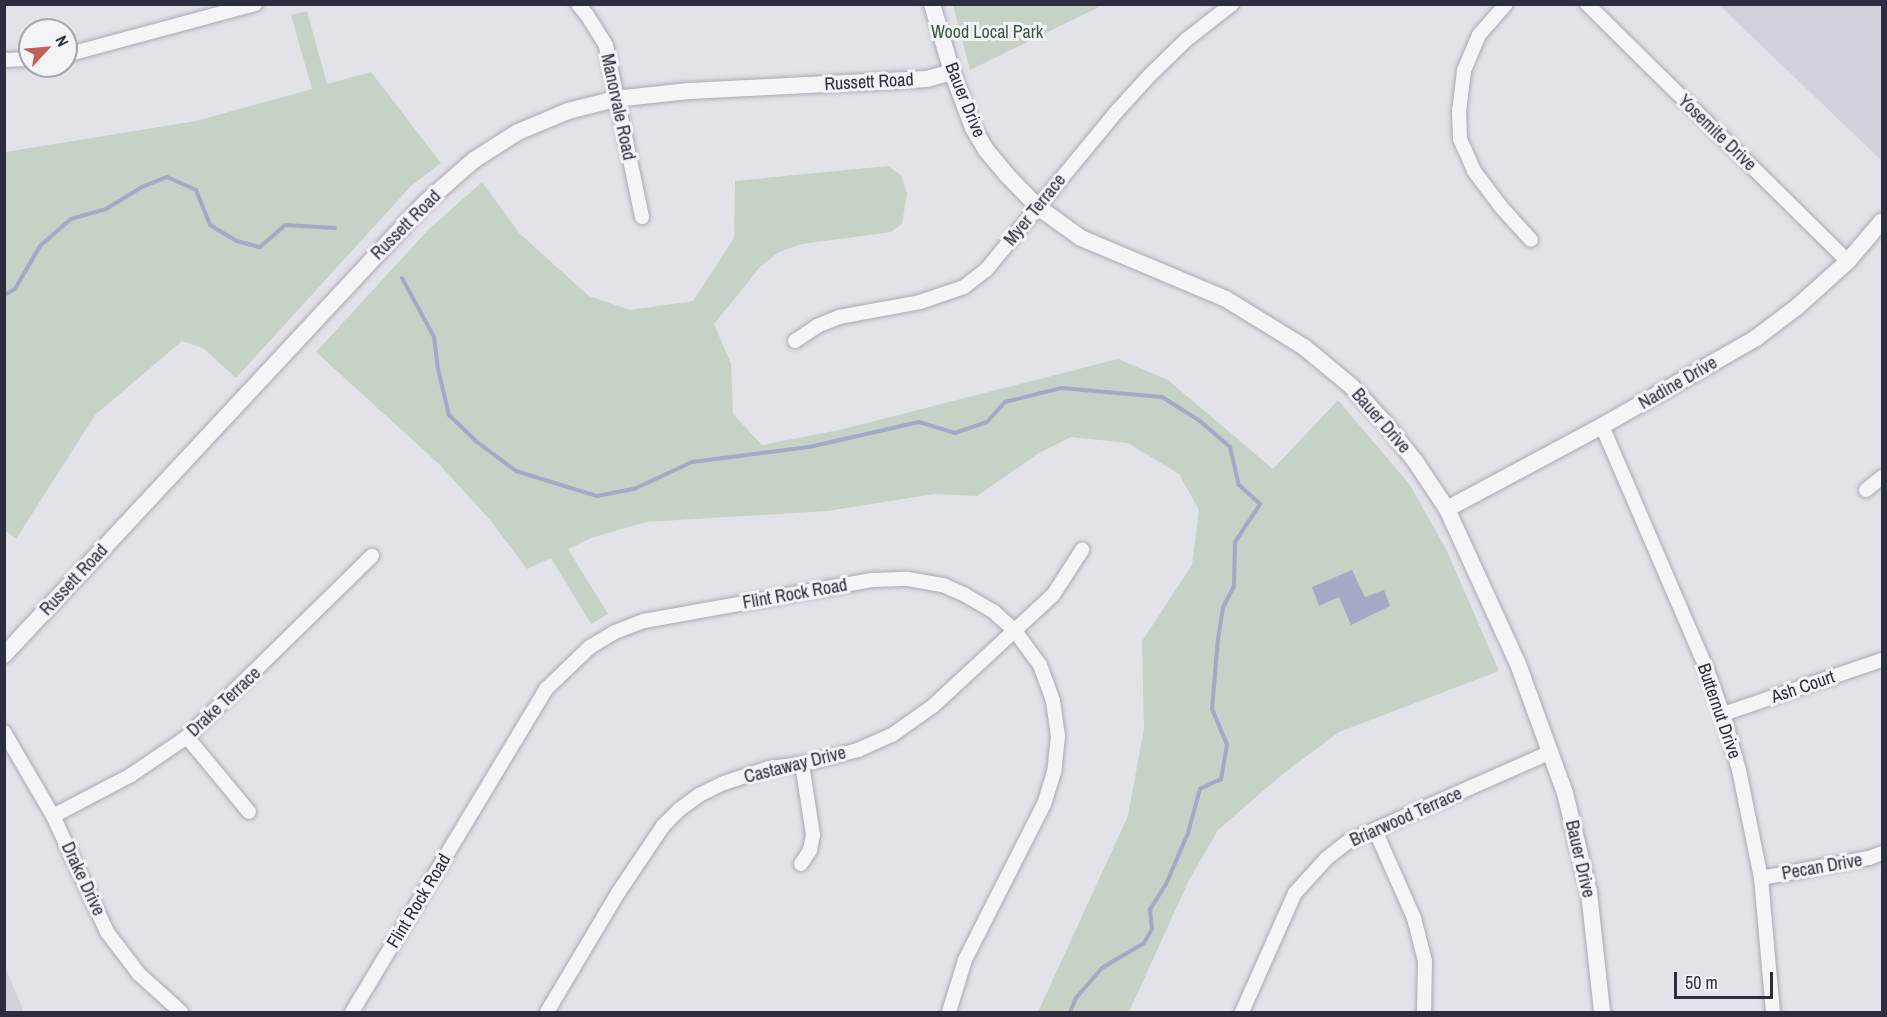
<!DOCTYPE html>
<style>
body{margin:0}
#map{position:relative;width:1887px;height:1017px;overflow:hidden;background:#e2e3e9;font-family:"Archivo Narrow",sans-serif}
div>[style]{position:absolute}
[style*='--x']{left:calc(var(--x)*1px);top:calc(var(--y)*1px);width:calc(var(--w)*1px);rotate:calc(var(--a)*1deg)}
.built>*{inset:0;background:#d1d2db}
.green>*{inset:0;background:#c5d2c5}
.water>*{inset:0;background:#a2aac5}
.stream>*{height:4px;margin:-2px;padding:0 2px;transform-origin:2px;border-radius:2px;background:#a2aac5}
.roads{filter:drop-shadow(0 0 2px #a8a9b3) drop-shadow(0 0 2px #a8a9b3)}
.minor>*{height:14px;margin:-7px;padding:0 7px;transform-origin:7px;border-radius:7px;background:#f5f5f8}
.tertiary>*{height:16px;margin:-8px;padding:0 8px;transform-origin:8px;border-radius:8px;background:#f5f5f8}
span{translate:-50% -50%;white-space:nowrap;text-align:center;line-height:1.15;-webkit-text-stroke:6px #f2f3f7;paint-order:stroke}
.park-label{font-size:18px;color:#3b593d}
.street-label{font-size:18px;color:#2c2e3f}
.frame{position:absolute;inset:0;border:6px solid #2c2e3f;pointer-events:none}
.north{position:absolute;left:18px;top:18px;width:60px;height:60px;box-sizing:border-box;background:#f2f3f7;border:2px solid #a3a4ad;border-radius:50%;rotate:64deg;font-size:16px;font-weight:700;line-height:24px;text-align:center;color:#2c2e3f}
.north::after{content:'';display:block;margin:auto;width:21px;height:27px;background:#c06156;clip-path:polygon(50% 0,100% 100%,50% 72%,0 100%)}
.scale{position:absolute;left:1674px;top:972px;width:99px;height:27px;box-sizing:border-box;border:3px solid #2c2e3f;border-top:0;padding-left:8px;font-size:18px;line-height:21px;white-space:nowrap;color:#2c2e3f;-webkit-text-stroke:4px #f2f3f7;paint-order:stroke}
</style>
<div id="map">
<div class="built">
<i style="clip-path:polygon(1719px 5px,1882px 5px,1882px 161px)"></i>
<i style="clip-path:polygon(5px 967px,24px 1012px,5px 1012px)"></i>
</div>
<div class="green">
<i style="clip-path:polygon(953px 5px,953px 4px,1103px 5px,970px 70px)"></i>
<i style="clip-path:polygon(307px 11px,327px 84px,371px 72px,441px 163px,411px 186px,236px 378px,203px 348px,182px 341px,95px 415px,16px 539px,4px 529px,5px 152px,196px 121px,312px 89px,291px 15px)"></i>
<i style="clip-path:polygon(888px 166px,901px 175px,907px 193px,902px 224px,891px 232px,802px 244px,779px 252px,760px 267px,714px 324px,731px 364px,733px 414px,762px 445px,839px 430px,1118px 359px,1168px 380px,1273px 469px,1338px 400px,1410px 485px,1447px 551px,1499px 671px,1339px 732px,1284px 773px,1218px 830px,1189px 880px,1129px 1012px,1038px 1012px,1128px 816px,1144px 728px,1142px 641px,1192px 565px,1199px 510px,1179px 474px,1128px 443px,1071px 437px,1039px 453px,977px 496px,935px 494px,827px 511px,646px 522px,591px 538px,568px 549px,608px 614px,591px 624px,551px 558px,527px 569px,490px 520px,439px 464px,316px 352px,428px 230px,482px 182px,520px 234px,589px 296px,630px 310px,693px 301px,734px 238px,735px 181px)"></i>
</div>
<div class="water">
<i style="clip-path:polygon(1352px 570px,1365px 597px,1384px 590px,1390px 606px,1351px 625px,1339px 597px,1319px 606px,1312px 587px)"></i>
</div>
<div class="stream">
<i style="--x:402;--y:278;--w:67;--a:61.5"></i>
<i style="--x:434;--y:337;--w:32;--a:83"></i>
<i style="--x:438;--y:369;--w:47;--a:76.6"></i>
<i style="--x:449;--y:415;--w:39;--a:44"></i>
<i style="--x:477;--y:442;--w:49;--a:36.6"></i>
<i style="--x:516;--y:471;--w:85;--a:17.2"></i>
<i style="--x:597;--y:496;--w:38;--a:-11"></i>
<i style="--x:634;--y:489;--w:64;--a:-25"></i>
<i style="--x:692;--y:462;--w:118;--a:-7.3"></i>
<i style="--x:809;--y:447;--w:113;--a:-12.8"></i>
<i style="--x:919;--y:422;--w:38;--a:17"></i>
<i style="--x:955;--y:433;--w:34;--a:-19"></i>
<i style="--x:987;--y:422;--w:27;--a:-48"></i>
<i style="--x:1005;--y:402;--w:58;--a:-14"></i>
<i style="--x:1061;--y:388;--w:101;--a:5.1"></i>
<i style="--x:1162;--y:397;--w:45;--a:32.3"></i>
<i style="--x:1200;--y:421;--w:40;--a:41"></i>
<i style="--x:1230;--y:447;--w:39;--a:77"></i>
<i style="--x:1239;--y:485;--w:28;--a:42"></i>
<i style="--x:1260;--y:504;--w:45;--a:123.3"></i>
<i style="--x:1235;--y:542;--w:44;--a:91.3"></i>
<i style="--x:1234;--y:586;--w:25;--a:117"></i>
<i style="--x:1223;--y:608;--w:30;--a:99"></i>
<i style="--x:1218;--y:638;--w:71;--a:94.8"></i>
<i style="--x:1212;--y:709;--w:39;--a:67"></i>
<i style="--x:1227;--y:745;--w:35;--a:100"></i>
<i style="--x:1221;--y:779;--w:23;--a:155"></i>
<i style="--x:1200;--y:789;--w:46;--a:105.3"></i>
<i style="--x:1188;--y:833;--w:56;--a:113.3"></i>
<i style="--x:1166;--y:884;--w:31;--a:122"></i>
<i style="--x:1150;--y:910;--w:19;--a:84"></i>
<i style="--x:1152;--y:929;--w:16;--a:120"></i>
<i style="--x:1144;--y:943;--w:49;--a:149.2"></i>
<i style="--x:1102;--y:968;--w:40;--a:131"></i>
<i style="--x:1076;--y:998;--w:15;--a:113"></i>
<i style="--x:4;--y:295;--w:13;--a:-29"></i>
<i style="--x:15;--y:289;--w:50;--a:-59.8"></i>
<i style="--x:40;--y:246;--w:41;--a:-41.1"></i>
<i style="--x:71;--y:219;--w:36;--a:-16"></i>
<i style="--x:106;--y:209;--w:42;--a:-31.4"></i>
<i style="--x:142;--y:187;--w:27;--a:-22"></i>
<i style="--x:167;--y:177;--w:32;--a:24"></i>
<i style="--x:196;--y:190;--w:38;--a:68"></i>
<i style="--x:210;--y:225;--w:31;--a:31"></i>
<i style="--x:237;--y:241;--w:24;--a:15"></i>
<i style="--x:260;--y:247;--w:33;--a:-41"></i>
<i style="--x:285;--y:225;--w:50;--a:3.4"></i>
</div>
<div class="roads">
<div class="minor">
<i style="--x:578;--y:4;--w:14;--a:51"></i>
<i style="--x:587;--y:15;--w:36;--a:58"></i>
<i style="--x:606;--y:46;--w:175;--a:78.1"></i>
<i style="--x:1506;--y:4;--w:41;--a:131.1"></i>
<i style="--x:1479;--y:35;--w:39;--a:113"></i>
<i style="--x:1464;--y:71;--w:39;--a:97"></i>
<i style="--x:1459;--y:110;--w:29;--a:88"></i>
<i style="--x:1460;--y:139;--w:35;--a:66"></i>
<i style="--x:1474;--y:171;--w:46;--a:52.9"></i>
<i style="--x:1502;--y:208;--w:43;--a:47.8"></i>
<i style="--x:1587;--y:4;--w:366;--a:44.6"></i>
<i style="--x:66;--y:55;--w:196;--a:-15.1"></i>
<i style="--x:4;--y:60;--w:26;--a:-2"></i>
<i style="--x:795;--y:341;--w:27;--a:-34"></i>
<i style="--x:817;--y:326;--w:24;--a:-22"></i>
<i style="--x:839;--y:317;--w:82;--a:-10.5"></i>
<i style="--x:920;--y:302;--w:46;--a:-18.8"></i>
<i style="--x:964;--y:287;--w:28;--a:-38"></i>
<i style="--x:986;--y:270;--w:207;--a:-50.5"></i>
<i style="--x:1118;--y:110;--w:47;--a:-47.6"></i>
<i style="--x:1150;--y:75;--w:50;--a:-44.2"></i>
<i style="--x:1186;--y:40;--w:58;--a:-38"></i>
<i style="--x:1602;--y:426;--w:266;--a:66.7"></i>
<i style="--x:1707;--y:670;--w:47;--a:70"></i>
<i style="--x:1723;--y:714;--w:58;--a:74.1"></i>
<i style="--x:1739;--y:770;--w:110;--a:78.5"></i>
<i style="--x:1761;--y:878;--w:135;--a:84.9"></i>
<i style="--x:1866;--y:490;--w:21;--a:-39"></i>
<i style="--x:1723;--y:714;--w:168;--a:-18.8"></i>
<i style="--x:4;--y:732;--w:97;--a:59.7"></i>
<i style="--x:53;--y:816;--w:128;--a:65"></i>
<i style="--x:107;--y:932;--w:53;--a:52.7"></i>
<i style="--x:139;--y:974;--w:57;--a:42.1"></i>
<i style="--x:187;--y:737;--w:97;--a:50.4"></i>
<i style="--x:53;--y:816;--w:88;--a:-27.7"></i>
<i style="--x:131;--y:775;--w:68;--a:-34.2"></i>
<i style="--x:187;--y:737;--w:259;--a:-44.4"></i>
<i style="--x:1375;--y:830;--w:96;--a:66.1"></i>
<i style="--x:1414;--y:918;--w:44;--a:75.7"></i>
<i style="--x:1425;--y:961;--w:51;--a:91.1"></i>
<i style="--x:801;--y:864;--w:17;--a:-57"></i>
<i style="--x:810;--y:850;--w:15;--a:-79"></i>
<i style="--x:813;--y:835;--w:72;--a:-98.8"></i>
<i style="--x:1761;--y:878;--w:110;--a:-10.5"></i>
<i style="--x:1869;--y:858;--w:14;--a:-21"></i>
<i style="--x:352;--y:1012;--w:377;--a:-59"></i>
<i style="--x:546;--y:689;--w:61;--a:-43.7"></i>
<i style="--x:590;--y:647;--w:29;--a:-31"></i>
<i style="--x:615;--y:632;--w:31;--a:-21"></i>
<i style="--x:644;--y:621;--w:233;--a:-10.2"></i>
<i style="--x:873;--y:580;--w:35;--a:-2"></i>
<i style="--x:908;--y:579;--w:36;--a:10"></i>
<i style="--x:943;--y:585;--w:24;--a:24"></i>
<i style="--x:965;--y:595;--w:34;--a:30"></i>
<i style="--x:994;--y:612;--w:28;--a:42"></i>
<i style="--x:1015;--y:631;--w:42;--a:53.7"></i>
<i style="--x:1040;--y:665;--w:38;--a:70"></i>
<i style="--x:1053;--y:701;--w:35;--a:82"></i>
<i style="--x:1058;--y:736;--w:36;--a:96"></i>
<i style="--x:1054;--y:772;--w:34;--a:107"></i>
<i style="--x:1044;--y:804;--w:175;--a:116.9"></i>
<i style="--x:965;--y:960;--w:54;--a:107.1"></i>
<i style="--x:547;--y:1012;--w:139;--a:-59.2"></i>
<i style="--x:618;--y:893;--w:81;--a:-56.1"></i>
<i style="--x:663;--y:826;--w:24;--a:-45"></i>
<i style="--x:680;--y:809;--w:24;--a:-36"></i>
<i style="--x:699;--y:795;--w:28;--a:-26"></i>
<i style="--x:724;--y:783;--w:47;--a:-18.4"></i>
<i style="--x:769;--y:768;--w:33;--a:-7"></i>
<i style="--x:802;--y:764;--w:58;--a:-14"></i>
<i style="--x:858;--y:750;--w:37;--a:-24"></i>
<i style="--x:892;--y:735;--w:50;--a:-35.3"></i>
<i style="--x:933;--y:706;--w:163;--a:-42.8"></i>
<i style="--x:1053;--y:595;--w:54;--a:-57.2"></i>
<i style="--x:1242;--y:1012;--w:130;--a:-66"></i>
<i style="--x:1295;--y:893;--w:47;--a:-47.6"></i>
<i style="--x:1327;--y:858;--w:28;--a:-38"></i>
<i style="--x:1349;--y:841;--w:221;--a:-23.8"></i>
</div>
<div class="tertiary">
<i style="--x:932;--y:4;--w:71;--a:73.6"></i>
<i style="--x:952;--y:72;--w:60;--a:69.4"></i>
<i style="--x:973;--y:128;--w:26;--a:59"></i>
<i style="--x:986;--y:150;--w:30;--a:50"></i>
<i style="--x:1005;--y:173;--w:47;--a:45.9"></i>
<i style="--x:1038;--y:207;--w:53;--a:35.8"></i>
<i style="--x:1081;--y:238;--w:157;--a:22.8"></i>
<i style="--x:1226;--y:299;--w:92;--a:31.6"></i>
<i style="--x:1304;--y:347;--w:61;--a:39.7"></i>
<i style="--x:1351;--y:386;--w:49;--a:47.5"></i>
<i style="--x:1384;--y:422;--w:50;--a:51.5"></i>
<i style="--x:1415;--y:461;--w:58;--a:56.3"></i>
<i style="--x:1447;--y:509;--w:170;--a:65.4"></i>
<i style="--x:1518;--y:664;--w:137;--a:70"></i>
<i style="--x:1565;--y:793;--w:102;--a:76.4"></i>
<i style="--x:1589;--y:892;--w:121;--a:83.8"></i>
<i style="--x:1447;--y:509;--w:176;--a:-28.2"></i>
<i style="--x:1602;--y:426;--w:177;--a:-29.7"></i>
<i style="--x:1756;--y:338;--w:51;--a:-37.1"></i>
<i style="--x:1797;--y:307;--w:69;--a:-42"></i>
<i style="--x:1848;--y:261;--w:52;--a:-49.6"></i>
<i style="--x:4;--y:655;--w:619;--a:-47.03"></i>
<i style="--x:426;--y:202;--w:64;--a:-41.2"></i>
<i style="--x:474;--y:160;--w:52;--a:-32.5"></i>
<i style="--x:518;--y:132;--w:54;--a:-22.8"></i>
<i style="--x:568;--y:111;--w:49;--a:-14.3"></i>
<i style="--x:615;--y:99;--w:74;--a:-6.2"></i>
<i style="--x:689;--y:91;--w:238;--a:-2.9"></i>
<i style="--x:927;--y:79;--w:26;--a:-16"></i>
</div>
</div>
<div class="park-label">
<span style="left:987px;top:32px">Wood Local Park</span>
</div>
<div class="street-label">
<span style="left:869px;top:82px;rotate:-3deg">Russett Road</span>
<span style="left:965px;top:100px;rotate:68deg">Bauer Drive</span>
<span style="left:618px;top:107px;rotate:78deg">Manorvale Road</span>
<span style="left:1717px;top:133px;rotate:44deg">Yosemite Drive</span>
<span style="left:1035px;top:210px;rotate:-51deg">Myer Terrace</span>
<span style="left:406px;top:225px;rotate:-45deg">Russett Road</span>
<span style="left:1678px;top:383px;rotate:-30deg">Nadine Drive</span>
<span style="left:1381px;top:421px;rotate:49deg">Bauer Drive</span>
<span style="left:74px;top:580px;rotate:-47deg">Russett Road</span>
<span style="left:795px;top:594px;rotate:-10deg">Flint Rock Road</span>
<span style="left:1803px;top:687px;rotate:-19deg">Ash Court</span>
<span style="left:224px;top:702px;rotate:-43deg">Drake Terrace</span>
<span style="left:1719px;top:711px;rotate:71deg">Butternut Drive</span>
<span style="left:795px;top:765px;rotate:-14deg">Castaway Drive</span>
<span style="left:1406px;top:817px;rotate:-24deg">Briarwood Terrace</span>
<span style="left:1580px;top:859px;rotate:77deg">Bauer Drive</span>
<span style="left:1822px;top:867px;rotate:-10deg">Pecan Drive</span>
<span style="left:83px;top:879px;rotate:65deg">Drake Drive</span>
<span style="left:419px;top:901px;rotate:-59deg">Flint Rock Road</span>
</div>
<div class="frame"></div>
<div class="north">N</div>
<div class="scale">50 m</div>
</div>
